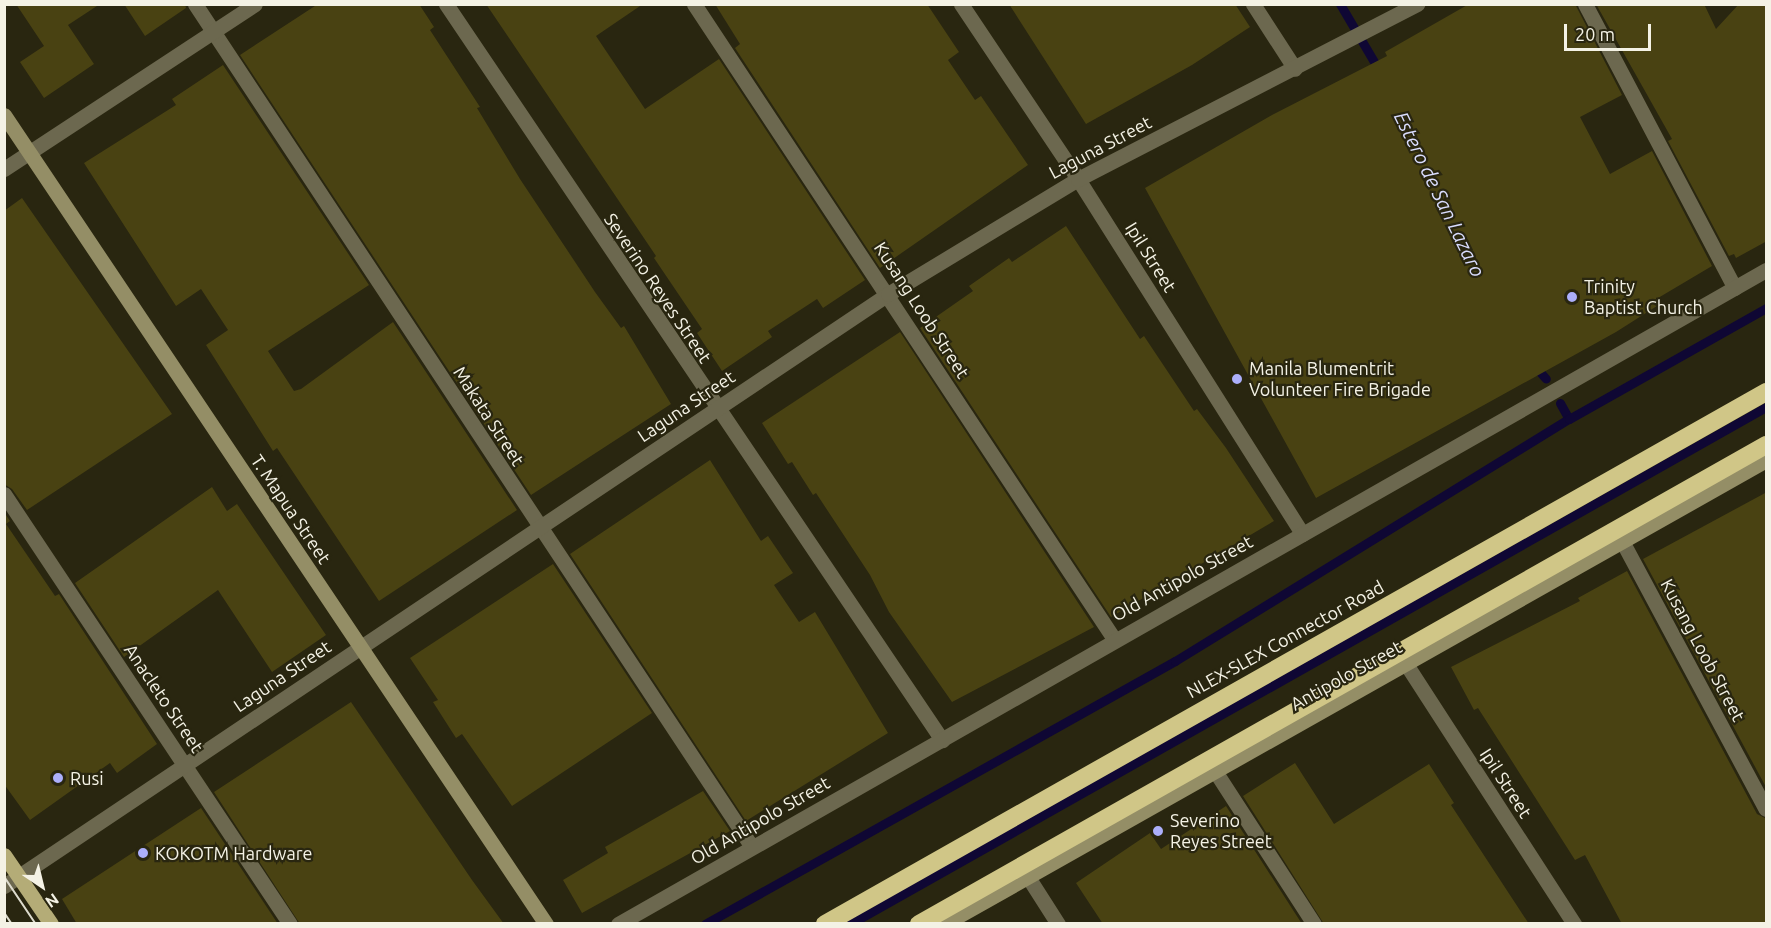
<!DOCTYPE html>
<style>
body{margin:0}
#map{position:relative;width:1771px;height:928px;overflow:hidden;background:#292610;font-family:Ubuntu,sans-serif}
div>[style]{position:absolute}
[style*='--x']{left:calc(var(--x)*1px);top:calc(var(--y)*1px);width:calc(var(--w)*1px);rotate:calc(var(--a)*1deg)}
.stream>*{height:9px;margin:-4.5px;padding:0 4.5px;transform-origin:4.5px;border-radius:4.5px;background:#0f0734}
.building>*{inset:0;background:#494212}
.lane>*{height:15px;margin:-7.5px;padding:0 7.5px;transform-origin:7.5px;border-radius:7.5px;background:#6c684f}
.street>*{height:15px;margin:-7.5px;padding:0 7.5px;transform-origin:7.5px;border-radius:7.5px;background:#6c684f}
.secondary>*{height:15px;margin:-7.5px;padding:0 7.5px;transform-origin:7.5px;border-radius:7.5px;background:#948e66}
.primary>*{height:15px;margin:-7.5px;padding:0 7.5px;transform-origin:7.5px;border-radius:7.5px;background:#b4ac77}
.highway>*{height:18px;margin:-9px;padding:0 9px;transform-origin:9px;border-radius:9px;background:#d0c687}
.tram>*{height:1.5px;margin:-0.75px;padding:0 0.75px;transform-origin:0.75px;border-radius:0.75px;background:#dddbcd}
.dots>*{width:16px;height:16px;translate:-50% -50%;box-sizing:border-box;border:3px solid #292610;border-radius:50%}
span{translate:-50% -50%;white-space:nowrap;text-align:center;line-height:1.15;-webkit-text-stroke:4.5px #292610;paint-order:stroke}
.street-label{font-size:18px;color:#f4f2e5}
.poi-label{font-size:18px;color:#f4f2e5}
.left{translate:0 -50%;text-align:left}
.water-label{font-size:20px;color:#d9dcfd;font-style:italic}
.frame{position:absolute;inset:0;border:6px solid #f4f2e5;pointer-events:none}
.north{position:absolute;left:12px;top:856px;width:60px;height:60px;-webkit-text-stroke:4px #292610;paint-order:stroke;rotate:145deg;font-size:16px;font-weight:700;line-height:24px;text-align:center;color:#f4f2e5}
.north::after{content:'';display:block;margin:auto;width:21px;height:27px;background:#f4f2e5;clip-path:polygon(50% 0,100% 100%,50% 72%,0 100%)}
.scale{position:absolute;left:1564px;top:24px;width:87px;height:27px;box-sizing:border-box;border:3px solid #f4f2e5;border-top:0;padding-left:8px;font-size:18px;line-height:21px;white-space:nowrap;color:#f4f2e5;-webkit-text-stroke:4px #292610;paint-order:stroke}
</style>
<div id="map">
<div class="stream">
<i style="--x:1340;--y:4;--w:79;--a:59.5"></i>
<i style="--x:1534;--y:365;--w:18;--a:49"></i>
<i style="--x:1560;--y:403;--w:18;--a:61"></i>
<i style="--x:705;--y:924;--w:539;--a:-29.23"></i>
<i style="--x:1175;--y:661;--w:462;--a:-31.6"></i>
<i style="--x:1569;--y:419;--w:226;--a:-29.4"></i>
<i style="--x:850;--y:924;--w:1052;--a:-29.44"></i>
</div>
<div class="building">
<i style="clip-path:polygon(16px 4px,100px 4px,68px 25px,94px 64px,44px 98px,20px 62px,44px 46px)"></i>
<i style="clip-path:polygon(124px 4px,185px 4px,186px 8px,145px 36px)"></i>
<i style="clip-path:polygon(318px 4px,419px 4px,434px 27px,430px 30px,480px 107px,477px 108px,520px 179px,595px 292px,621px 328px,624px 326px,671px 404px,531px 495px,240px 55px)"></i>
<i style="clip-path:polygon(486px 4px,643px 4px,596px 36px,645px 109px,719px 59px,865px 280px,823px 308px,817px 299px,768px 331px,772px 337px,722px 371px,697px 333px,702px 329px,654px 258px,656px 256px)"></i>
<i style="clip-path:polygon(715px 4px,927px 4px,959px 52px,948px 60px,975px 100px,981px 96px,1028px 165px,880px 268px,735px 48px,740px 44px)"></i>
<i style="clip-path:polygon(1009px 4px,1235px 4px,1250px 27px,1192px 65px,1086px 124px)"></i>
<i style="clip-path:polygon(1469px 4px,1575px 4px,1622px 95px,1580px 117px,1610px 174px,1652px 151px,1712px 266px,1653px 301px,1657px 306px,1616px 332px,1316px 498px,1145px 188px,1272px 115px,1387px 56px,1385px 52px)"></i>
<i style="clip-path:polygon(1596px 4px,1704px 4px,1716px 29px,1739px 4px,1767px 4px,1767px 241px,1736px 258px,1734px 254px,1729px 256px,1668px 141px,1672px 139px)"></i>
<i style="clip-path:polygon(223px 65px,369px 285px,268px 351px,294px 391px,301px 389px,393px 322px,517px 510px,379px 601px,277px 448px,273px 451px,206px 345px,228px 330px,201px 289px,176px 306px,84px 163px,176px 105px,172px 99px)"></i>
<i style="clip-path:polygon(22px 198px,172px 414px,27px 510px,12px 489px,4px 484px,4px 211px)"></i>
<i style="clip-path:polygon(1066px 226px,1140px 339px,1144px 336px,1194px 411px,1197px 409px,1226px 448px,1274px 521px,1111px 617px,920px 328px,973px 291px,969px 286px,1009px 258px,1012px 262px)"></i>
<i style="clip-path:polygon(900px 332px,1094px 627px,952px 702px,889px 612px,870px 575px,816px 493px,813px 495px,792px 462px,788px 464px,762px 423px)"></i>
<i style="clip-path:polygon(710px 460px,761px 541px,768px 536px,793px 573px,774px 585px,799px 622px,815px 612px,888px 733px,746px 821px,570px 554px)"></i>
<i style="clip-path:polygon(212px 487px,227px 511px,237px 504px,326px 635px,272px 672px,218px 590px,124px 657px,75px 583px)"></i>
<i style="clip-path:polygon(1767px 492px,1767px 789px,1643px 559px)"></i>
<i style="clip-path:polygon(4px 512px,10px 521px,6px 524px,55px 596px,59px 594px,157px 744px,117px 773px,110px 763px,30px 820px,4px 784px)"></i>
<i style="clip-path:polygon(553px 564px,652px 713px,512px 806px,462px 734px,456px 738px,433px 702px,438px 700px,410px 658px)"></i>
<i style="clip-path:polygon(1627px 571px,1757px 814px,1767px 819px,1767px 924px,1622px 924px,1585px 855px,1575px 860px,1478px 708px,1474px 710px,1451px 667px,1580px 601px,1578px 598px)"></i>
<i style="clip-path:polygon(351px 702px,472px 880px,504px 924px,300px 924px,214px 792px)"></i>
<i style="clip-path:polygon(1295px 763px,1334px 824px,1429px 764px,1454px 803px,1451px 805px,1529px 924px,1324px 924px,1243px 796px)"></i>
<i style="clip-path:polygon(703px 791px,730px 831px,582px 913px,563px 880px,608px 853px,605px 847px)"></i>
<i style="clip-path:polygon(1226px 806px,1302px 924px,1103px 924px,1076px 883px,1150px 833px,1161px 849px)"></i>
<i style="clip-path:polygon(201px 808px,278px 924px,77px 924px,62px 899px)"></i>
</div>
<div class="lane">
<i style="--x:195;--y:4;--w:1010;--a:56.55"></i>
<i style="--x:694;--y:4;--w:761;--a:56.52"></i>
<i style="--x:1253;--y:4;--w:77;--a:57.1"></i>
<i style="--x:4;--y:494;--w:516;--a:56.37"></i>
</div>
<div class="street">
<i style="--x:446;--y:4;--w:888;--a:56.02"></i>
<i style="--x:961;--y:4;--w:211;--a:56.2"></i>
<i style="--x:1078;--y:179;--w:420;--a:57.7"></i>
<i style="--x:1585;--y:4;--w:321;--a:62.2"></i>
<i style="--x:4;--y:169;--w:300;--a:-33.3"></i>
<i style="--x:1622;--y:541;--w:304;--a:61.8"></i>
<i style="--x:1406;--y:664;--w:310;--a:57.1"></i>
<i style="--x:1215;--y:771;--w:182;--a:57.1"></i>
<i style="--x:1028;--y:877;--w:56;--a:57.4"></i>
<i style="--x:4;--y:886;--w:1064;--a:-33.81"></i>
<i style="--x:888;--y:294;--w:222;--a:-31.2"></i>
<i style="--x:1078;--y:179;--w:382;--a:-27.3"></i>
<i style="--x:618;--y:924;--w:1321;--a:-29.67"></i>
</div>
<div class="secondary">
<i style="--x:4;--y:115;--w:974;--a:56.18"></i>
<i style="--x:944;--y:924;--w:944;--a:-29.44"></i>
</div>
<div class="primary">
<i style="--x:4;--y:855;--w:83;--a:55.7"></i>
</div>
<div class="highway">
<i style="--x:825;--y:924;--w:1081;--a:-29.48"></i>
<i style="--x:919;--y:924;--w:973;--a:-29.49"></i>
</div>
<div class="tram">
<i style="--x:4;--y:876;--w:58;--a:56.3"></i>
<i style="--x:4;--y:912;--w:14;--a:56"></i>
</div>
<div class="dots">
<i style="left:1572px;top:297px;background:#acaffb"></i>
<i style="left:1237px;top:379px;background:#acaffb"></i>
<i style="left:58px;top:778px;background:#acaffb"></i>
<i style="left:1158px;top:831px;background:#acaffb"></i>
<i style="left:143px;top:853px;background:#acaffb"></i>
</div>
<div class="street-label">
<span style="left:1100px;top:147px;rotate:-28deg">Laguna Street</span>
<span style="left:1151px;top:257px;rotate:58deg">Ipil Street</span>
<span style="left:658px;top:288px;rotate:56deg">Severino Reyes Street</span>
<span style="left:922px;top:310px;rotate:57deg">Kusang Loob Street</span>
<span style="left:686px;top:406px;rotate:-34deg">Laguna Street</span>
<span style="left:489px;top:416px;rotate:57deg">Makata Street</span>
<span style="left:291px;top:509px;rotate:56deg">T. Mapua Street</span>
<span style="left:1182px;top:578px;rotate:-29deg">Old Antipolo Street</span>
<span style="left:1285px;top:639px;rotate:-29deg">NLEX-SLEX Connector Road</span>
<span style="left:1703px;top:650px;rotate:62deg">Kusang Loob Street</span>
<span style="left:1346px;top:675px;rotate:-29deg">Antipolo Street</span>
<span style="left:282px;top:676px;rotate:-34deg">Laguna Street</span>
<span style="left:164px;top:698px;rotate:56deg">Anacleto Street</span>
<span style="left:1506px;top:783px;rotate:57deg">Ipil Street</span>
<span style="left:760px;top:820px;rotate:-30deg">Old Antipolo Street</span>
</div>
<div class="poi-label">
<span class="left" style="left:1584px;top:297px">Trinity<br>Baptist Church</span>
<span class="left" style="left:1249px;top:379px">Manila Blumentrit<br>Volunteer Fire Brigade</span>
<span class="left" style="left:70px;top:778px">Rusi</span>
<span class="left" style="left:1170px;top:831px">Severino<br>Reyes Street</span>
<span class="left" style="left:155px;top:853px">KOKOTM Hardware</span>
</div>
<div class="water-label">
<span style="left:1440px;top:194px;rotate:64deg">Estero de San Lazaro</span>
</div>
<div class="frame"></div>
<div class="north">N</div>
<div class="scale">20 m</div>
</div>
